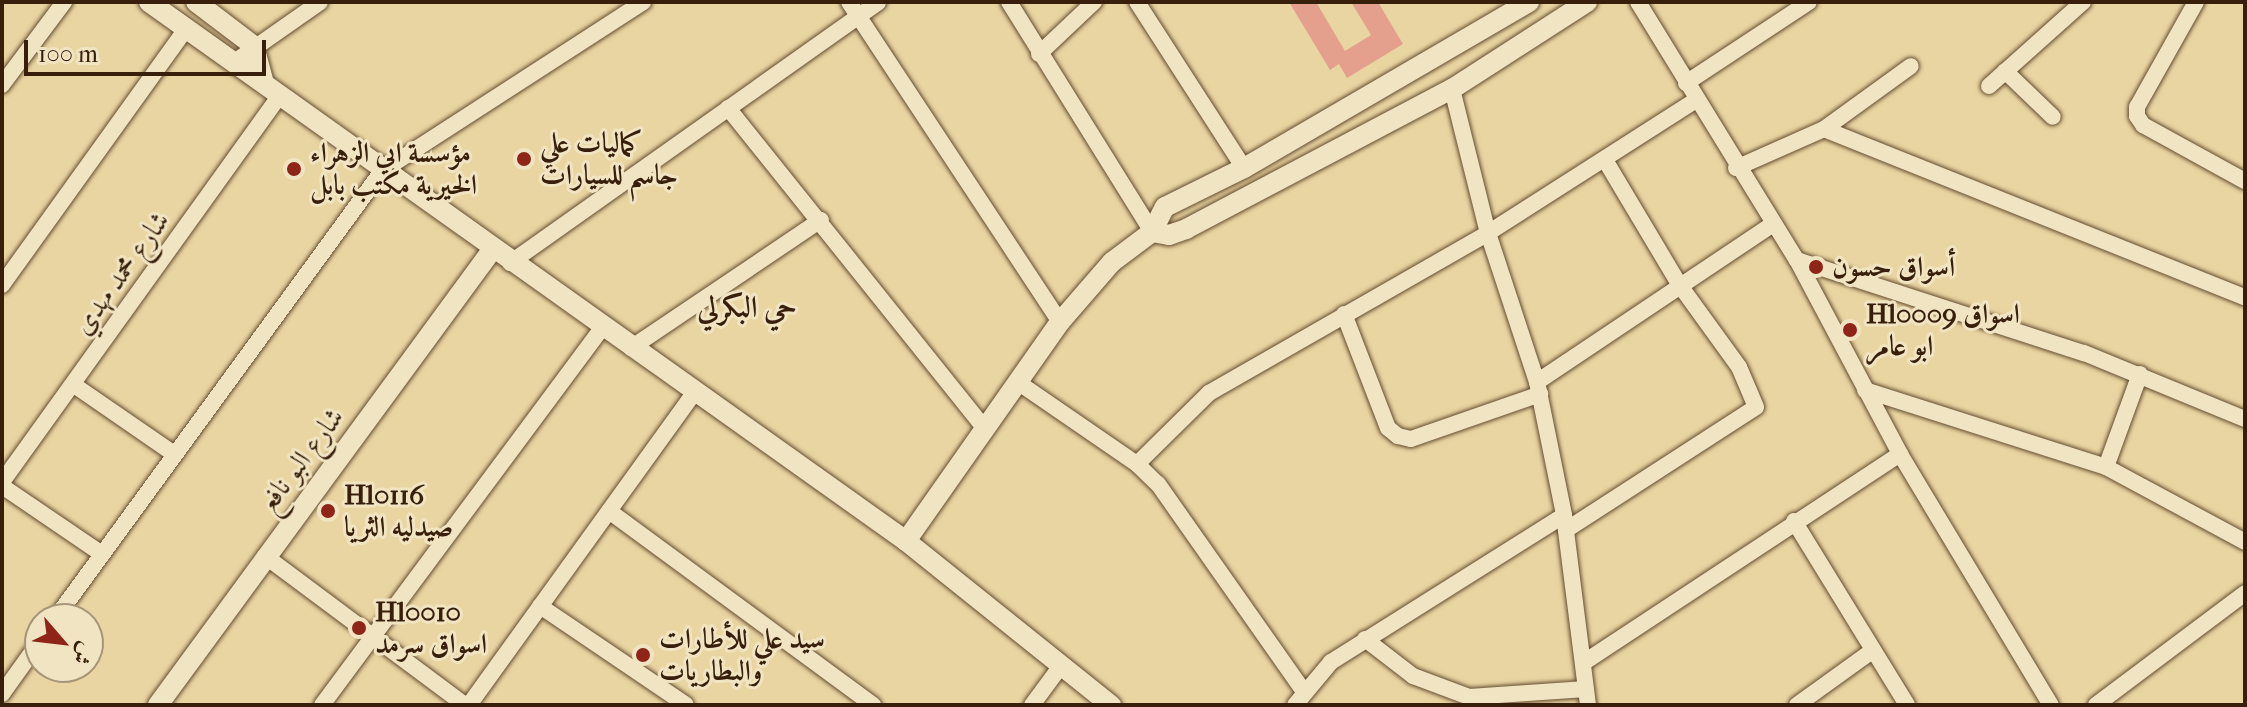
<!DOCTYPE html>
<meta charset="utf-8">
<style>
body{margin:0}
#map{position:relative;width:2247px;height:707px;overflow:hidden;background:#e9d5a2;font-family:"IM FELL French Canon",Amiri,serif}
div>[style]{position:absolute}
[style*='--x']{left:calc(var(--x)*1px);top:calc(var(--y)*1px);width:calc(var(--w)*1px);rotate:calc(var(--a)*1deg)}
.building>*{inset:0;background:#e4a08c}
.roads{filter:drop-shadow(0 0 2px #644c31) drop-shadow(0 0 2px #644c31)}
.minor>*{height:16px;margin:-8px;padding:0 8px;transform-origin:8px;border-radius:8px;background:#f1e4c3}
.tertiary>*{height:20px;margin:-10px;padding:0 10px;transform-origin:10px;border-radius:10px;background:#f1e4c3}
.dots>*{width:22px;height:22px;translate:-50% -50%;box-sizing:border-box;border:4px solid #f1e4c3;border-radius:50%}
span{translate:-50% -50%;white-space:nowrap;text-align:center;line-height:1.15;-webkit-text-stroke:6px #f1e4c3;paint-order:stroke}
.poi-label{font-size:28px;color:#371f0b;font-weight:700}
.left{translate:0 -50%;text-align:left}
.street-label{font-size:28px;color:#371f0b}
.neighbourhood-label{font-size:30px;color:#371f0b;font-weight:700}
.frame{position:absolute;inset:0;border:4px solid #371f0b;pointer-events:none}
.north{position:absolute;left:24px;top:603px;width:80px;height:80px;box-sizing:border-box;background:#f1e4c3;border:2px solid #a79579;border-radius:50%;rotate:118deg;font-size:22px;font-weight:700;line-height:32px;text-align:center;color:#371f0b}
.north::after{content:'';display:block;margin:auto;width:28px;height:36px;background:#8f2418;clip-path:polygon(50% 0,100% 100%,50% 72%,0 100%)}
.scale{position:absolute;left:24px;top:40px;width:242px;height:36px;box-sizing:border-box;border:4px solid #371f0b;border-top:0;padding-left:10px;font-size:24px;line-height:28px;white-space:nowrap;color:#371f0b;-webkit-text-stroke:6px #f1e4c3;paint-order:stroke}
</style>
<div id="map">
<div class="building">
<i style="clip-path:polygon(1289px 2px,1316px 2px,1345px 51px,1371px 35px,1351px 2px,1378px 2px,1403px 44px,1347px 78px,1339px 64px,1330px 70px)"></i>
</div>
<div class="roads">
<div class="minor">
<i style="--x:849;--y:2;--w:383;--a:56.6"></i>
<i style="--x:1009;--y:2;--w:271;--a:58.1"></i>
<i style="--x:1137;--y:2;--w:197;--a:57.2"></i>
<i style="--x:1638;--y:2;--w:303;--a:58.4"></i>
<i style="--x:1797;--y:260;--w:220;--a:62"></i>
<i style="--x:1900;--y:454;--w:293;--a:59"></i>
<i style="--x:2196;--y:2;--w:120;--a:119.3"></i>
<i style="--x:2137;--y:107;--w:9;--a:90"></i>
<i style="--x:2137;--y:116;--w:11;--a:56"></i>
<i style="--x:2143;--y:125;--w:116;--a:28.8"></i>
<i style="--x:1039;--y:54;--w:76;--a:-43.4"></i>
<i style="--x:233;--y:63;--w:106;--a:-35"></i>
<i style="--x:2005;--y:71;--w:66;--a:43.8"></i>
<i style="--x:1686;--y:83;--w:147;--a:-33.4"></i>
<i style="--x:2;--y:85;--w:104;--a:-53.2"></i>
<i style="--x:1989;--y:86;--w:126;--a:-41.8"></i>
<i style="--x:1452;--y:89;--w:148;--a:76"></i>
<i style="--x:1488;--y:233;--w:157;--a:71.8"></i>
<i style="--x:1537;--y:382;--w:136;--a:78.5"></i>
<i style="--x:1564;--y:515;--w:192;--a:82.8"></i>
<i style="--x:728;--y:108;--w:410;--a:51.3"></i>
<i style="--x:1824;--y:129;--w:453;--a:21.8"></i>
<i style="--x:1736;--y:168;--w:96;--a:-23.9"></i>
<i style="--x:1824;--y:129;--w:107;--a:-35.9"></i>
<i style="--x:1797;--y:260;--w:302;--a:18"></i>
<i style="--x:2084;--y:353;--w:174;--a:22.3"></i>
<i style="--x:510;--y:263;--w:451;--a:-35.3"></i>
<i style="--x:2;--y:285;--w:315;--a:-54.3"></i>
<i style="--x:1344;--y:314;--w:122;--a:68.9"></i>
<i style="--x:1388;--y:428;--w:13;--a:39"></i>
<i style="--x:1398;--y:436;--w:13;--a:13"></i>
<i style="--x:1411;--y:439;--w:137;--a:-19.2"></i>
<i style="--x:631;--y:348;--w:229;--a:-34"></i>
<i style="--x:1537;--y:382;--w:284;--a:-33.8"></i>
<i style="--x:1019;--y:383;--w:143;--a:34.5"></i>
<i style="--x:1137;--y:464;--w:29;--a:44"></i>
<i style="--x:1158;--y:484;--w:252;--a:54.9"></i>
<i style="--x:74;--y:385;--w:121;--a:34.6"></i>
<i style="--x:1865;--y:390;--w:253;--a:17.7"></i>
<i style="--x:2106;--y:467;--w:158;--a:28.3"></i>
<i style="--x:1137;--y:464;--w:101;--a:-44.6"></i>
<i style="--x:1209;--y:393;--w:322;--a:-29.8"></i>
<i style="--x:1488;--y:233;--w:247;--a:-32.6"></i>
<i style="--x:2106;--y:467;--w:99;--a:-69.9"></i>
<i style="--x:2;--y:482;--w:478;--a:-54.3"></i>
<i style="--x:2;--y:486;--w:121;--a:34.2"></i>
<i style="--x:609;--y:511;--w:328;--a:36.3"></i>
<i style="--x:1794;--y:521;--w:216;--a:58.4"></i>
<i style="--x:1566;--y:530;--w:226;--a:-32.9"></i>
<i style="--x:1756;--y:407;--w:43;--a:-113"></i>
<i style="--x:1739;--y:367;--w:102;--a:-125.9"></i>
<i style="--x:1679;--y:284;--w:144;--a:-120.8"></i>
<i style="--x:265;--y:556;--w:249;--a:36.7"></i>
<i style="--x:540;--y:606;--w:176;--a:34.1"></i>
<i style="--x:55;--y:619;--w:555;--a:-53.87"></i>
<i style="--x:382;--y:171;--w:311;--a:-32.9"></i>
<i style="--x:1365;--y:639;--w:61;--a:37.6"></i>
<i style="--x:1413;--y:676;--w:60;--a:20.6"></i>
<i style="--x:1469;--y:697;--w:117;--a:-3.9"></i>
<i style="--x:1583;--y:663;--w:380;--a:-33.4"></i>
<i style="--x:2;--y:694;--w:65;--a:-54.4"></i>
<i style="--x:322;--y:705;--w:470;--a:-53.4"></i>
<i style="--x:469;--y:705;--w:383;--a:-54.2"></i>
<i style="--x:1032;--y:705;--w:47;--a:-53.6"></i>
<i style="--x:1295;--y:705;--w:56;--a:-50.1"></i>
<i style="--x:1331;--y:662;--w:275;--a:-32.2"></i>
<i style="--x:1797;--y:705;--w:92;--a:-35.8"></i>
<i style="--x:2096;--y:705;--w:186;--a:-36.9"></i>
</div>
<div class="tertiary">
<i style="--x:149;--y:2;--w:929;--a:35.45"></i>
<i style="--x:906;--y:541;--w:263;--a:38.7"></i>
<i style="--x:196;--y:2;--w:73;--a:37.2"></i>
<i style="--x:254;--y:46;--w:35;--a:75"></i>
<i style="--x:1152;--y:232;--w:17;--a:10"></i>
<i style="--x:1169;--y:235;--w:18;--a:-19"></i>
<i style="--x:1186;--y:229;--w:301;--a:-27.8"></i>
<i style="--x:1452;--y:89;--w:161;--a:-32.8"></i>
<i style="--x:906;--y:541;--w:268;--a:-54.9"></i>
<i style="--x:1060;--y:322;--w:79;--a:-49.1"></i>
<i style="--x:1112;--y:262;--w:50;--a:-36.9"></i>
<i style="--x:1152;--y:232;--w:28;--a:-63"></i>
<i style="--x:1165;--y:207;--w:88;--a:-26.3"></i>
<i style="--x:1244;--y:168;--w:330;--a:-30.2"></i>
<i style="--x:158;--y:705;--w:564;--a:-53.72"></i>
</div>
</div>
<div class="dots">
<i style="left:524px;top:159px;background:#8f2418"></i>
<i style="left:294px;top:169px;background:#8f2418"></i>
<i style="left:1816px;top:267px;background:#8f2418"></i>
<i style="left:1850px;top:330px;background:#8f2418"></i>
<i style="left:328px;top:511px;background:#8f2418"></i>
<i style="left:359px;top:628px;background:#8f2418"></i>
<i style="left:643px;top:655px;background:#8f2418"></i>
</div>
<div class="poi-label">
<span class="left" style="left:540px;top:159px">كماليات علي<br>جاسم للسيارات</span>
<span class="left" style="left:310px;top:169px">مؤسسة ابي الزهراء<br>الخيرية مكتب بابل</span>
<span class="left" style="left:1832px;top:267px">أسواق حسون</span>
<span class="left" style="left:1866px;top:330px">Hl0009 اسواق<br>ابو عامر</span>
<span class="left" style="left:344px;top:511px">Hl0116<br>صيدليه الثريا</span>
<span class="left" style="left:375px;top:628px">Hl0010<br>اسواق سرمد</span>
<span class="left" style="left:659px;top:655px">سيد علي للأطارات<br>والبطاريات</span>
</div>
<div class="street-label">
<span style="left:121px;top:273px;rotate:-54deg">شارع محمد مهدي</span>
<span style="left:301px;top:460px;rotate:-53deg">شارع البو نافع</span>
</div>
<div class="neighbourhood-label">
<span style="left:747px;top:308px">حي البكرلي</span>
</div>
<div class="frame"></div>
<div class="north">ش</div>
<div class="scale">100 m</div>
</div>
